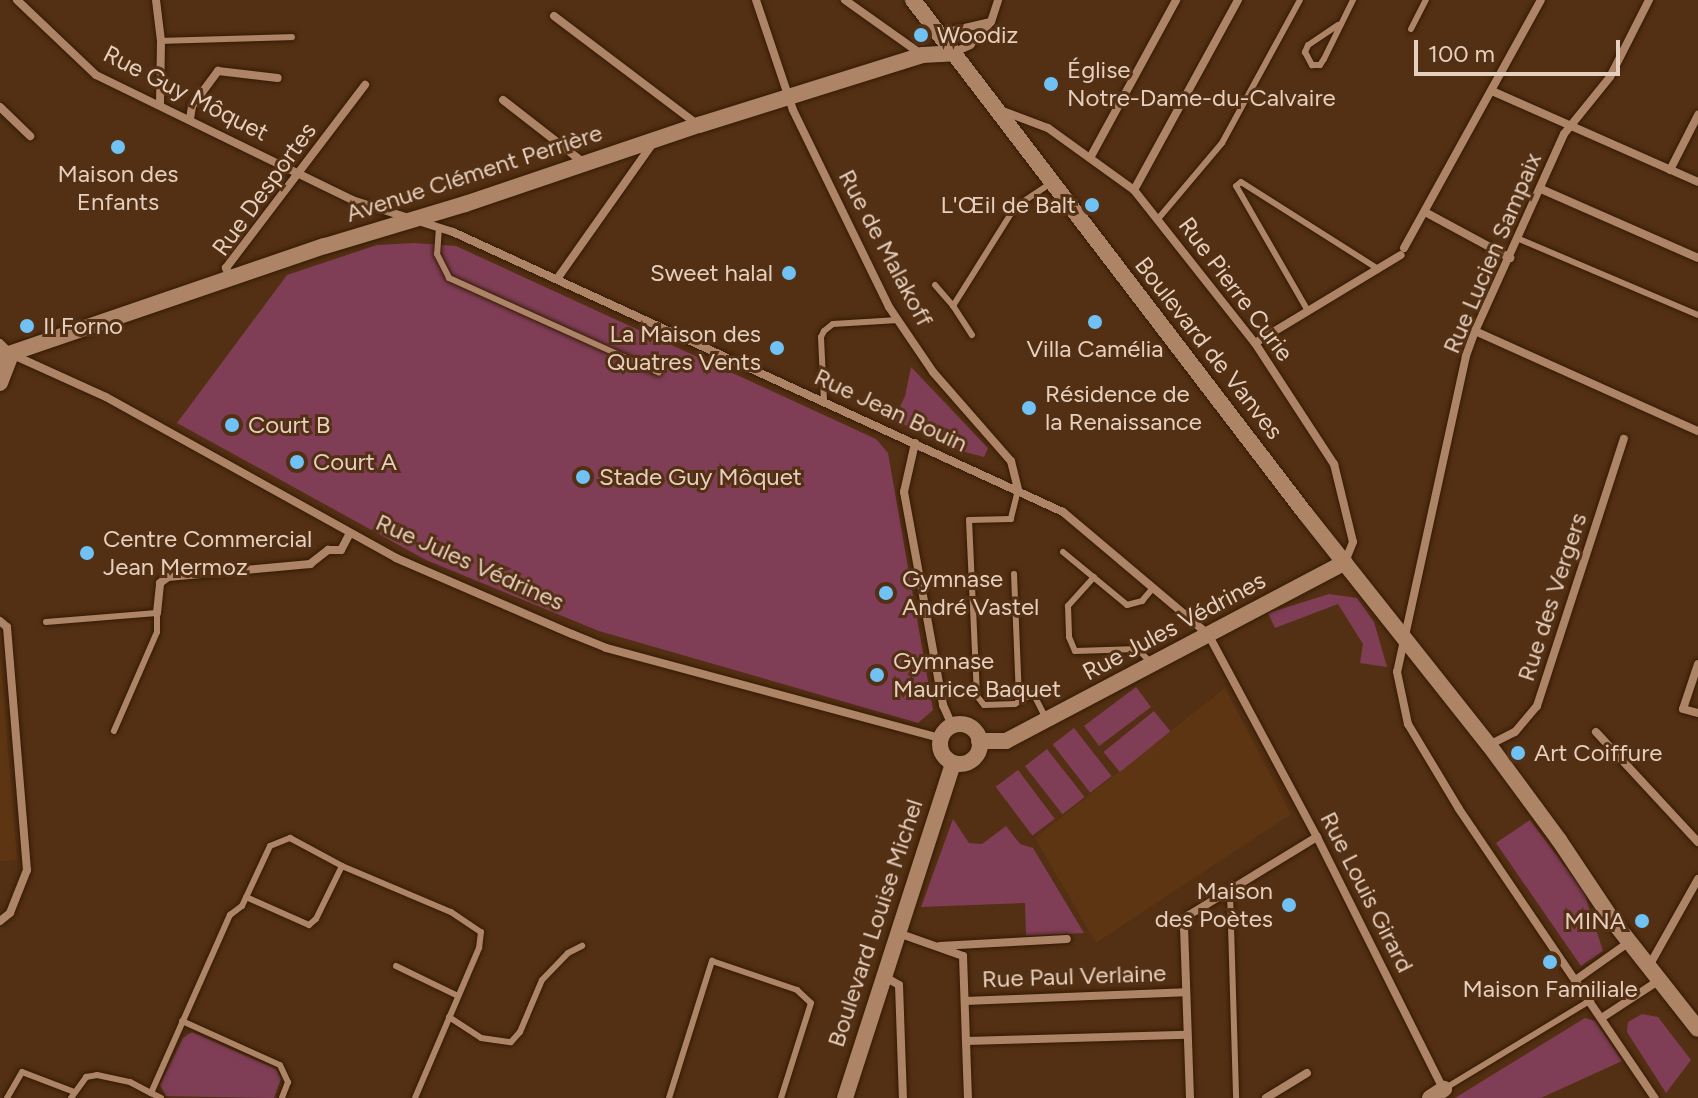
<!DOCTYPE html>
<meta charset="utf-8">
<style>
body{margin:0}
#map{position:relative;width:1698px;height:1098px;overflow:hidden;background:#533013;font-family:Figtree,sans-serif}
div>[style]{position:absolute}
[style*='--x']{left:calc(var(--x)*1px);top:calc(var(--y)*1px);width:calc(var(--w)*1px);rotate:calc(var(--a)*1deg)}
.built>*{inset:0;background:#5e3512}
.green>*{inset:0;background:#7f3e56;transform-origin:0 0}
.roads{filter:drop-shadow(0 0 2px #341a04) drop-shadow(0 0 2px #341a04)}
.lane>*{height:6px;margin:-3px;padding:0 3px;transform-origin:3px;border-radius:3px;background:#ad8466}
.street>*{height:8px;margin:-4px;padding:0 4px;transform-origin:4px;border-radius:4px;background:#ad8466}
.secondary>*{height:16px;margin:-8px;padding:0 8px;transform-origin:8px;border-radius:8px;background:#ad8466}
.secondary>.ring{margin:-8px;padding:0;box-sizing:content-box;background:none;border:16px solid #ad8466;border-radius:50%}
.dots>*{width:22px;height:22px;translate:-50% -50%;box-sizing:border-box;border:4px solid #533013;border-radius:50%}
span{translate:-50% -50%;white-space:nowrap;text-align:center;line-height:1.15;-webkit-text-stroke:6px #533013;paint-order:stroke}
.poi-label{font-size:24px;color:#e5cfbf}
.left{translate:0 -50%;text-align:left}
.right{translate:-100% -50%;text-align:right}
.street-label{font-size:24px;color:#e5cfbf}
.scale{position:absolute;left:1414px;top:40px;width:206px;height:36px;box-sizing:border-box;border:4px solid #e5cfbf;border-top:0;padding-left:10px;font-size:24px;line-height:28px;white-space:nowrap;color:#e5cfbf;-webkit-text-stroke:6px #533013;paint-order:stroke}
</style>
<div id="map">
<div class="built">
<i style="clip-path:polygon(0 655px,17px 860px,0 861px)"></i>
<i style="clip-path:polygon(1225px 688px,1291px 814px,1096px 943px,1035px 838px)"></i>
</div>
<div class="green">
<i style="clip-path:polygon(414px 243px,456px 246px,876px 439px,888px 453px,933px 710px,918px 723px,599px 631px,426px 560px,177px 423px,287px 275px,377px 245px)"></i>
<i style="clip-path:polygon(911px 367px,988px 448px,984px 457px,961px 451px,894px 420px,905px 396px)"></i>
<i style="clip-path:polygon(1329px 594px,1357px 598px,1374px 622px,1387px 667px,1360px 663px,1363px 644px,1338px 604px,1275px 628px,1268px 613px)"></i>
<i style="left:1136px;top:687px;width:25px;height:65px;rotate:53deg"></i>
<i style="left:1154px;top:711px;width:26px;height:65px;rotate:51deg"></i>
<i style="left:1074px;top:728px;width:61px;height:27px;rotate:52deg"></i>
<i style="left:1047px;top:749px;width:61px;height:28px;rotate:52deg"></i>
<i style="left:1018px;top:770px;width:61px;height:28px;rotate:53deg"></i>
<i style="clip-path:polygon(953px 819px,969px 843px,982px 844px,1006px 826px,1020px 844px,1033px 848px,1084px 933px,1026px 936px,1025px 903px,921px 907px)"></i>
<i style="clip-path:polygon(1530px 820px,1584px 892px,1603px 951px,1581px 966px,1496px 843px)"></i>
<i style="clip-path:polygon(1642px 1014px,1658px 1017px,1691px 1060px,1666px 1093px,1627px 1032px,1628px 1022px)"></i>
<i style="clip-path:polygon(1585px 1018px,1595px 1021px,1622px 1061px,1541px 1098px,1455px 1098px)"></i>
<i style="clip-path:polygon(192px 1032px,276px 1069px,281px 1079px,274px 1098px,166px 1096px,160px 1085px,183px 1038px)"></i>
</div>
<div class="roads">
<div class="lane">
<i style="--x:1338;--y:25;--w:36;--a:146"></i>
<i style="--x:1308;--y:45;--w:8;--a:113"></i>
<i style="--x:1305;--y:52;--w:15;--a:62"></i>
<i style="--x:1312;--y:65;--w:8;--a:0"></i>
<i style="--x:1320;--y:65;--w:7;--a:-56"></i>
<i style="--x:1324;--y:59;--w:66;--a:-63.8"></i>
<i style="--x:1411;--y:29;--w:33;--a:-63"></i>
<i style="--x:161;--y:41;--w:131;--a:-1.7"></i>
<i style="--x:1158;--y:219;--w:99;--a:-49.9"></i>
<i style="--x:1222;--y:143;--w:163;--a:-61.4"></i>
<i style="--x:439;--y:227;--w:27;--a:94"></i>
<i style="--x:437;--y:254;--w:27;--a:63"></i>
<i style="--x:449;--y:278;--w:230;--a:24.3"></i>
<i style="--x:1519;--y:239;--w:194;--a:23"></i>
<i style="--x:935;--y:285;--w:28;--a:49"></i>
<i style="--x:1308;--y:311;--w:144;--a:-119.9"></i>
<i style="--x:1236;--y:186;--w:6;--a:-39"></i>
<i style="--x:1241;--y:182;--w:162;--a:32.4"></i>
<i style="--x:972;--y:335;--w:35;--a:-123"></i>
<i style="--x:953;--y:306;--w:117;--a:-57.9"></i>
<i style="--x:1015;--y:207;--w:43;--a:-33.7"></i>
<i style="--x:824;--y:401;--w:64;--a:-92.7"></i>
<i style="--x:821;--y:337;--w:7;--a:-63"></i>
<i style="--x:824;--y:331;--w:11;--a:-38"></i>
<i style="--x:833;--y:324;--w:65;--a:-3.5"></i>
<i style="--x:1018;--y:490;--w:30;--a:104"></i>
<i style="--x:1011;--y:519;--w:42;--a:178.6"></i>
<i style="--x:969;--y:520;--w:176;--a:87.4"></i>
<i style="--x:977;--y:696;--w:11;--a:52"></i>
<i style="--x:984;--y:705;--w:31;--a:-2"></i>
<i style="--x:1015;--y:704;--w:21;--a:-31"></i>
<i style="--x:1033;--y:693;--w:27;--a:63"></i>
<i style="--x:1063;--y:552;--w:83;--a:39.6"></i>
<i style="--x:1127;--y:605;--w:16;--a:-15"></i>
<i style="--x:1142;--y:601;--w:17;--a:-50"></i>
<i style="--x:1014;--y:574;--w:125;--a:87.7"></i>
<i style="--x:1094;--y:577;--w:39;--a:132"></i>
<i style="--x:1068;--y:606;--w:31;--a:88"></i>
<i style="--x:1069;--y:637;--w:15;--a:67"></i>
<i style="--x:1075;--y:651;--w:63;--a:-1.8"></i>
<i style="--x:1138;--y:649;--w:16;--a:47"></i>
<i style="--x:46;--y:622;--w:111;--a:-4.6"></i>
<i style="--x:157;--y:613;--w:19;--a:90"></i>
<i style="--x:157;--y:632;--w:108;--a:113.5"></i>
<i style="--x:1230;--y:892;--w:206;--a:88.3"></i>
<i style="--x:246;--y:897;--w:69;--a:24"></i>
<i style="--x:309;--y:925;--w:9;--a:-41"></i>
<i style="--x:316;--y:919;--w:59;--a:-63.9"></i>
<i style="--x:396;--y:966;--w:67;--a:25.8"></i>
<i style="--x:449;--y:1017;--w:38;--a:33"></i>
<i style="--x:481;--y:1038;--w:30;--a:8"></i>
<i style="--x:511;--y:1042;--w:13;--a:-48"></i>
<i style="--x:520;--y:1032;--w:56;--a:-67.1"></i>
<i style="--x:542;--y:980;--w:37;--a:-46"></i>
<i style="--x:568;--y:953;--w:16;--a:-27"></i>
<i style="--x:182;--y:1021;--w:107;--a:24.2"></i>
<i style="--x:280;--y:1065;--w:19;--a:65"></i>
<i style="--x:288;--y:1082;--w:17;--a:111"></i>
<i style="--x:1444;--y:1089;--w:172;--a:-31.2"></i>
<i style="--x:7;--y:1098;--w:30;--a:-60"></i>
<i style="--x:22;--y:1072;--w:56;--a:21"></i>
<i style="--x:71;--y:1098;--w:26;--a:-54"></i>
<i style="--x:86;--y:1077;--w:11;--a:-10"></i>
<i style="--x:97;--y:1075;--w:34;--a:12"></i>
<i style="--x:130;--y:1082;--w:24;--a:28"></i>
<i style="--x:161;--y:1098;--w:11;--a:-153"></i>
<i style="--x:151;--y:1093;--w:195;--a:-66.1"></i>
<i style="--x:230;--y:915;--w:15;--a:-37"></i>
<i style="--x:242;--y:906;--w:66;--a:-65"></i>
<i style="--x:270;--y:846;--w:22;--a:-22"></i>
<i style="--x:290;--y:838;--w:59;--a:28.3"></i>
<i style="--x:342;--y:866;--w:118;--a:22.9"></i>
<i style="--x:451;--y:912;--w:36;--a:34"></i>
<i style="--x:481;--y:932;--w:16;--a:97"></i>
<i style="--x:479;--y:948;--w:163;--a:113.1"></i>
<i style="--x:669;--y:1098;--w:144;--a:-72.6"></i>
<i style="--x:712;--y:961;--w:90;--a:18.8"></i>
<i style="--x:797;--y:990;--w:19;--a:43"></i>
<i style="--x:811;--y:1003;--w:100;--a:107.5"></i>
</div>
<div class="street">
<i style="--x:17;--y:0;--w:109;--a:43.5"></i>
<i style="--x:96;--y:75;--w:285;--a:26"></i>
<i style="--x:352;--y:200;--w:106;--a:17.6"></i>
<i style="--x:453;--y:232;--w:671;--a:24.66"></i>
<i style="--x:1063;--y:512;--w:189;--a:40.1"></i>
<i style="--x:1208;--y:634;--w:230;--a:61.8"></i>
<i style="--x:1317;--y:837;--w:284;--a:63.4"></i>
<i style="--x:156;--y:0;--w:41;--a:83"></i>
<i style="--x:161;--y:41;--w:64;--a:90.9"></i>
<i style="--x:756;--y:0;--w:116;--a:71.4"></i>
<i style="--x:793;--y:110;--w:219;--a:64"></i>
<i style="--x:889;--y:307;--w:78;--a:55.9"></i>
<i style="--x:933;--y:372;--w:118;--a:48.8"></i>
<i style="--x:1011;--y:461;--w:30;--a:76"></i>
<i style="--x:845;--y:0;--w:93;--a:35.4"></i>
<i style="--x:1649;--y:0;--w:86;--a:116.9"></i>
<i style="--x:1610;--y:77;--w:73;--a:128.9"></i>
<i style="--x:1564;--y:134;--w:216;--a:114.3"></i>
<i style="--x:1475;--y:331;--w:27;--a:110"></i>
<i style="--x:1466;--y:356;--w:323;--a:102.3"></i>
<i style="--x:1397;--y:672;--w:53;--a:78.1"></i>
<i style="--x:1408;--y:724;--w:99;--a:59"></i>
<i style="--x:1459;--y:809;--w:349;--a:55.9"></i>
<i style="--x:554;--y:16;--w:181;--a:37.1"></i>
<i style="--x:939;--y:34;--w:52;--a:-13.2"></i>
<i style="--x:955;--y:52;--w:17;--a:-25"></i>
<i style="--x:970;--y:45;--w:31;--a:-48"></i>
<i style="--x:991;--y:22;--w:23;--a:-72"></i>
<i style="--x:1492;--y:91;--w:225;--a:23.8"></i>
<i style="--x:503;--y:100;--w:103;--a:37.9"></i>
<i style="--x:0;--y:107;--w:42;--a:44"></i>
<i style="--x:1000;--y:110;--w:51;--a:20.6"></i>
<i style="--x:1048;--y:128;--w:106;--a:35.8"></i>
<i style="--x:1134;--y:190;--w:195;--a:51.7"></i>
<i style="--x:1255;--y:343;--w:145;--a:56.9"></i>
<i style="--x:1334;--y:464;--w:80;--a:76.3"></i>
<i style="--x:1353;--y:542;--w:22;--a:112"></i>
<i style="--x:190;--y:119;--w:13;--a:-81"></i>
<i style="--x:192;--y:106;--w:44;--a:-53.4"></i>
<i style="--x:218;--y:71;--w:60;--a:6.7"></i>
<i style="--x:1090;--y:158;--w:180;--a:-61.4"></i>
<i style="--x:1670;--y:170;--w:62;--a:-63"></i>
<i style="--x:1541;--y:189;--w:171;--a:23.7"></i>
<i style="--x:1134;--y:190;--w:217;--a:-61.3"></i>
<i style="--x:1425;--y:212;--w:97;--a:28.4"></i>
<i style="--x:1404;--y:248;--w:283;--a:-61.1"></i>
<i style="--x:230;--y:278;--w:11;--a:-112"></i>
<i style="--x:226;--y:268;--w:230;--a:-52.8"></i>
<i style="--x:557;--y:279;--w:166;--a:-54.8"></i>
<i style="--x:1475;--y:331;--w:244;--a:24.2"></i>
<i style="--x:0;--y:343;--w:16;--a:45"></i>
<i style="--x:11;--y:354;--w:104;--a:24.4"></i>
<i style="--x:106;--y:397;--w:332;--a:29"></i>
<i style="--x:396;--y:558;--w:192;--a:23.4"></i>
<i style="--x:572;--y:634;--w:37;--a:22"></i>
<i style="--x:606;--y:648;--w:346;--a:15.1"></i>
<i style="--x:1255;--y:343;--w:170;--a:-31.1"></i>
<i style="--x:915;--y:443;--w:50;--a:102.7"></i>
<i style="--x:904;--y:492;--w:217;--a:79.6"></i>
<i style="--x:943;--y:705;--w:22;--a:66"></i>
<i style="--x:157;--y:613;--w:30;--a:-84"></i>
<i style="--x:160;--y:583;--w:10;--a:-37"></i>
<i style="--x:168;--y:577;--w:143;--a:-5.2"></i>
<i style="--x:310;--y:564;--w:23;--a:-38"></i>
<i style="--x:328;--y:550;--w:13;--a:0"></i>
<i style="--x:341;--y:550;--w:19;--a:-62"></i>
<i style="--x:0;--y:621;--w:9;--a:41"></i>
<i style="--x:7;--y:627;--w:244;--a:85.3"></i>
<i style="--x:27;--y:870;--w:46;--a:111.6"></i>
<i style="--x:10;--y:913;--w:13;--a:141"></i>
<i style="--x:1698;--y:664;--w:47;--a:108.4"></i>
<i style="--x:1683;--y:709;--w:16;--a:15"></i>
<i style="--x:1596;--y:732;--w:150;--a:47.2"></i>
<i style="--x:1489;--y:745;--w:29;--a:-27"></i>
<i style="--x:1515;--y:732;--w:34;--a:-50"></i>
<i style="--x:1537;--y:706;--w:281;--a:-72"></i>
<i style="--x:898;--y:933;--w:69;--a:19.5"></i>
<i style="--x:963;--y:956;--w:142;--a:88"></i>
<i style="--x:940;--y:946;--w:127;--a:-3.2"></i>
<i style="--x:1649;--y:966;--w:100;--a:-60.6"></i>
<i style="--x:883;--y:976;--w:18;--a:29"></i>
<i style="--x:899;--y:985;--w:113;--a:88"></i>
<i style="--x:1577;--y:979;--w:64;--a:-35.4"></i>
<i style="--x:965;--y:1001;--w:220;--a:-2.3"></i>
<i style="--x:1603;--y:1017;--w:66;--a:-33.2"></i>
<i style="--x:966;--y:1041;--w:221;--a:-1.6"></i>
<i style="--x:1190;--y:1098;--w:169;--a:-92"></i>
<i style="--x:1184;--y:929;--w:15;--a:-70"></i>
<i style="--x:1189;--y:915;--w:150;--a:-31.4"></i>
<i style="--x:1266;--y:1098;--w:48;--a:-31.4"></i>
</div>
<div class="secondary">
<i style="--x:913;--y:0;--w:646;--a:52.62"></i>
<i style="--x:1305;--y:513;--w:296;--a:51.6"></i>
<i style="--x:1489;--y:745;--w:118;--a:53.6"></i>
<i style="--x:1559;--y:840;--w:97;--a:56.3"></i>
<i style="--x:1613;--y:921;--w:137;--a:51.8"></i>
<i style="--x:0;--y:357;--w:343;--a:-18.9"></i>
<i style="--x:325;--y:246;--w:146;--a:-16.7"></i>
<i style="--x:465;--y:204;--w:247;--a:-18.7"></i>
<i style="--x:699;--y:125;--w:234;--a:-17.4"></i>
<i style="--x:922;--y:55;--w:33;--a:-3"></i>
<i style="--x:0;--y:383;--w:31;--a:-69"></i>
<i class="ring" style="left:940px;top:724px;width:24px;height:24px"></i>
<i style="--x:979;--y:741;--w:27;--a:0"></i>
<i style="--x:1006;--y:741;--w:383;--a:-27.8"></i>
<i style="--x:845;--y:1098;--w:352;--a:-72.1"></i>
<i style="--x:1430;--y:1098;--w:17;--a:-33"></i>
</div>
</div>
<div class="dots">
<i style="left:921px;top:35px;background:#70c1f4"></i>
<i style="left:1051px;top:84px;background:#70c1f4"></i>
<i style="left:118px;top:147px;background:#70c1f4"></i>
<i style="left:1092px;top:205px;background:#70c1f4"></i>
<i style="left:789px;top:273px;background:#70c1f4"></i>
<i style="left:1095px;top:322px;background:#70c1f4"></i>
<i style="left:27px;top:326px;background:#70c1f4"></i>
<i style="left:777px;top:348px;background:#70c1f4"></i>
<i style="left:1029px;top:408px;background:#70c1f4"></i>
<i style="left:232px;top:425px;background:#70c1f4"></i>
<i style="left:297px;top:462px;background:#70c1f4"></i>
<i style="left:583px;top:477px;background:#70c1f4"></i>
<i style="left:87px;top:553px;background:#70c1f4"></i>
<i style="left:886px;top:593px;background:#70c1f4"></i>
<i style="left:877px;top:675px;background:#70c1f4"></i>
<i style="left:1518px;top:753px;background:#70c1f4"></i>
<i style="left:1289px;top:905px;background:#70c1f4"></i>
<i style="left:1642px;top:921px;background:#70c1f4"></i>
<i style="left:1550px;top:962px;background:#70c1f4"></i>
</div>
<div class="poi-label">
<span class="left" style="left:937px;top:35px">Woodiz</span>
<span class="left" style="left:1067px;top:84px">Église<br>Notre-Dame-du-Calvaire</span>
<span style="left:118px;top:188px">Maison des<br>Enfants</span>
<span class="right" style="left:1076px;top:205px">L'Œil de Balt</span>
<span class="right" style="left:773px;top:273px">Sweet halal</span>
<span class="left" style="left:43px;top:326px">Il Forno</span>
<span class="right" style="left:761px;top:348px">La Maison des<br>Quatres Vents</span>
<span style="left:1095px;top:349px">Villa Camélia</span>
<span class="left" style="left:1045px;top:408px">Résidence de<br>la Renaissance</span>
<span class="left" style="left:248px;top:425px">Court B</span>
<span class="left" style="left:313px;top:462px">Court A</span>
<span class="left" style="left:599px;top:477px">Stade Guy Môquet</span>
<span class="left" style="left:103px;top:553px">Centre Commercial<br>Jean Mermoz</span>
<span class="left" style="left:902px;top:593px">Gymnase<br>André Vastel</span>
<span class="left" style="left:893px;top:675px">Gymnase<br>Maurice Baquet</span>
<span class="left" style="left:1534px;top:753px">Art Coiffure</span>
<span class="right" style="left:1273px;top:905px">Maison<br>des Poètes</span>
<span class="right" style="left:1626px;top:921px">MINA</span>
<span style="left:1550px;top:989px">Maison Familiale</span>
</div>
<div class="street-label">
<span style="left:186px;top:93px;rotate:27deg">Rue Guy Môquet</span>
<span style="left:474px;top:173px;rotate:-18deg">Avenue Clément Perrière</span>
<span style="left:264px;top:189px;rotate:-54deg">Rue Desportes</span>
<span style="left:886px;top:248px;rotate:62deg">Rue de Malakoff</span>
<span style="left:1492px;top:253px;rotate:-67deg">Rue Lucien Sampaix</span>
<span style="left:1236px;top:289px;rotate:53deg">Rue Pierre Curie</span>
<span style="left:1209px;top:348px;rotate:52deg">Boulevard de Vanves</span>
<span style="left:891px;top:410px;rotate:25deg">Rue Jean Bouin</span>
<span style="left:470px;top:562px;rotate:24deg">Rue Jules Védrines</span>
<span style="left:1552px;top:597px;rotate:-72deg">Rue des Vergers</span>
<span style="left:1174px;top:626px;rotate:-28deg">Rue Jules Védrines</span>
<span style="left:1367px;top:892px;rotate:63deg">Rue Louis Girard</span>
<span style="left:875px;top:923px;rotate:-72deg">Boulevard Louise Michel</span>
<span style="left:1074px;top:976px;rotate:-2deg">Rue Paul Verlaine</span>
</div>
<div class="scale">100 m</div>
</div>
